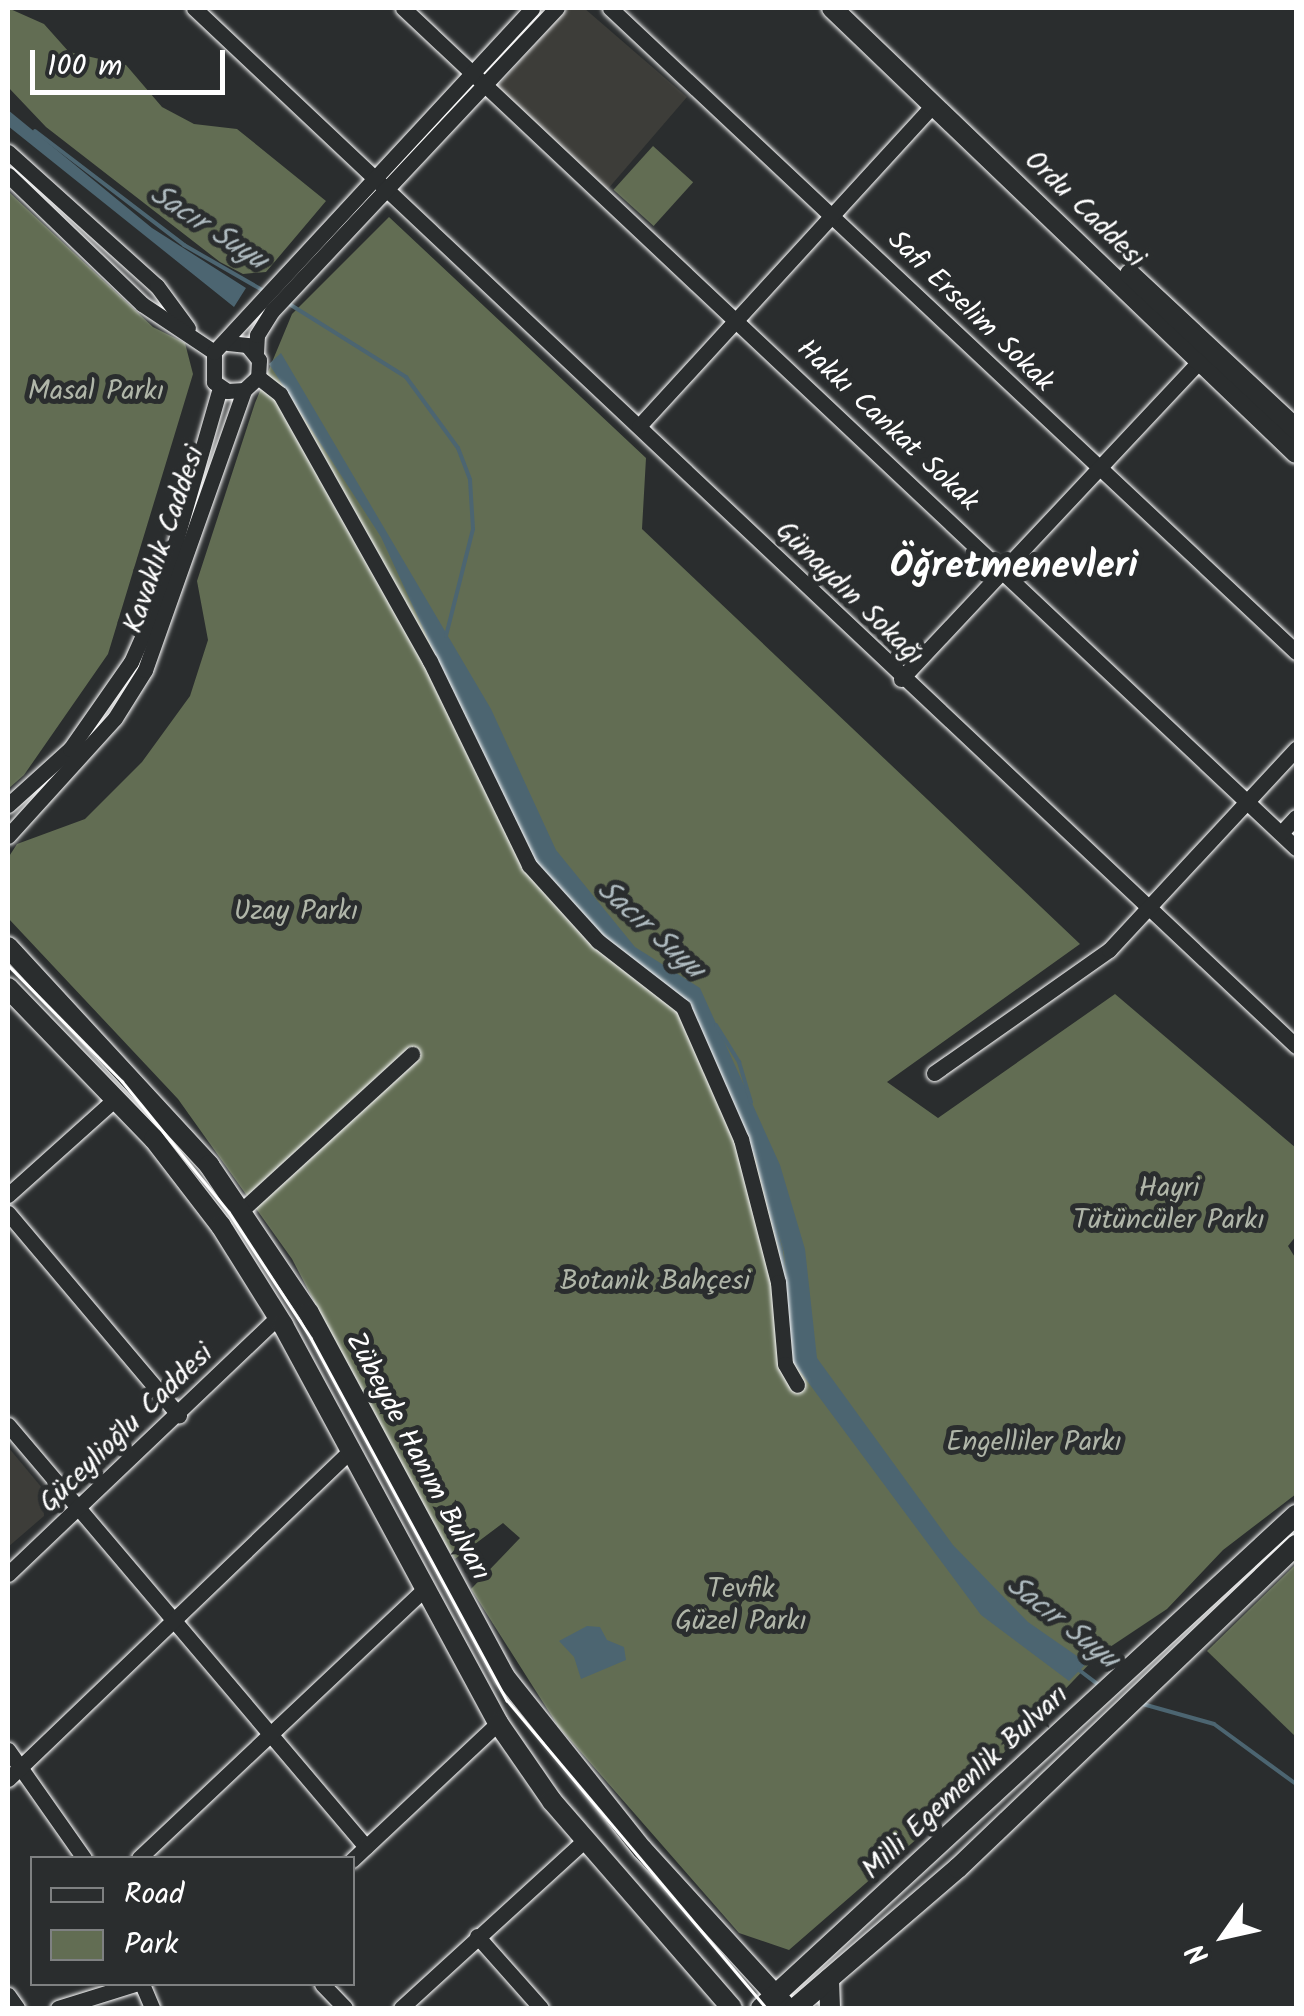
<!DOCTYPE html>
<meta charset="utf-8">
<style>
body{margin:0}
#map{position:relative;width:1304px;height:2016px;overflow:hidden;background:#2a2d2e;font-family:Kalam,sans-serif}
div>[style]{position:absolute}
[style*='--x']{left:calc(var(--x)*1px);top:calc(var(--y)*1px);width:calc(var(--w)*1px);rotate:calc(var(--a)*1deg)}
.built>*{inset:0;background:#3d3d39}
.green>*{inset:0;background:#626d53;transform-origin:0 0}
.water>*{inset:0;background:#4c6571}
.stream>*{height:4px;margin:-2px;padding:0 2px;transform-origin:2px;border-radius:2px;background:#4c6571}
.roads{filter:drop-shadow(0 0 2px #fff) drop-shadow(0 0 2px #fff)}
.minor>*{height:15px;margin:-7.5px;padding:0 7.5px;transform-origin:7.5px;border-radius:7.5px;background:#2a2d2e}
.major>*{height:20px;margin:-10px;padding:0 10px;transform-origin:10px;border-radius:10px;background:#2a2d2e}
.tram>*{height:2.5px;margin:-1.25px;padding:0 1.25px;transform-origin:1.25px;border-radius:1.25px;background:#fff}
span{translate:-50% -50%;white-space:nowrap;text-align:center;line-height:1.15;-webkit-text-stroke:10px #2a2d2e;paint-order:stroke}
.street-label{font-size:28px;color:#fff}
.park-label{font-size:28px;color:#b0b6a9}
.water-label{font-size:30px;color:#aebabf;font-style:italic}
.district-label{font-size:38px;color:#fff;font-weight:700}
.frame{position:absolute;inset:0;border:10px solid #fff;pointer-events:none}
.legend{position:absolute;left:30px;top:1856px;width:325px;height:130px;box-sizing:border-box;background:#2a2d2e;border:2px solid #7f8182;margin:0;padding:12px 18px;list-style:none;font-size:30px;color:#fff}
.legend li{display:flex;align-items:center;gap:20px;height:50px}
.legend b{width:50px;border:2px solid #7f8182}
.north{position:absolute;left:1174px;top:1886px;width:100px;height:100px;-webkit-text-stroke:8px #2a2d2e;paint-order:stroke;rotate:236deg;font-size:28px;font-weight:700;line-height:40px;text-align:center;color:#fff}
.north::after{content:'';display:block;margin:auto;width:35px;height:45px;background:#fff;clip-path:polygon(50% 0,100% 100%,50% 72%,0 100%)}
.scale{position:absolute;left:30px;top:50px;width:195px;height:45px;box-sizing:border-box;border:5px solid #fff;border-top:0;padding-left:12px;font-size:30px;line-height:35px;white-space:nowrap;color:#fff;-webkit-text-stroke:8px #2a2d2e;paint-order:stroke}
</style>
<div id="map">
<div class="built">
<i style="clip-path:polygon(568px 8px,584px 8px,687px 97px,607px 190px,495px 89px)"></i>
<i style="clip-path:polygon(8px 1447px,43px 1489px,44px 1516px,8px 1547px)"></i>
</div>
<div class="green">
<i style="clip-path:polygon(8px 8px,44px 24px,69px 52px,126px 65px,162px 107px,194px 124px,237px 129px,326px 201px,266px 272px,243px 274px,220px 262px,46px 127px,8px 87px)"></i>
<i style="left:653px;top:146px;width:54px;height:59px;rotate:42deg"></i>
<i style="clip-path:polygon(8px 191px,153px 327px,185px 343px,193px 374px,108px 654px,24px 775px,8px 789px)"></i>
<i style="clip-path:polygon(389px 217px,646px 458px,642px 529px,1080px 944px,887px 1082px,938px 1118px,1115px 994px,1296px 1148px,1296px 1236px,1288px 1246px,1296px 1259px,1296px 1494px,1223px 1550px,1167px 1609px,1098px 1655px,942px 1817px,789px 1950px,739px 1933px,558px 1726px,471px 1589px,520px 1538px,503px 1523px,455px 1559px,430px 1524px,292px 1259px,178px 1099px,8px 918px,8px 858px,17px 844px,85px 819px,142px 762px,190px 696px,208px 640px,197px 581px,255px 403px,292px 314px)"></i>
<i style="clip-path:polygon(1296px 1564px,1296px 1737px,1207px 1651px)"></i>
</div>
<div class="water">
<i style="clip-path:polygon(8px 110px,152px 228px,246px 288px,234px 307px,8px 126px)"></i>
<i style="clip-path:polygon(281px 353px,491px 709px,556px 850px,635px 947px,700px 988px,780px 1165px,805px 1249px,817px 1358px,953px 1545px,1028px 1622px,1087px 1663px,1069px 1681px,981px 1615px,793px 1362px,784px 1253px,762px 1173px,686px 1002px,620px 959px,531px 862px,381px 537px,269px 364px)"></i>
<i style="clip-path:polygon(587px 1626px,600px 1627px,607px 1640px,624px 1647px,626px 1660px,581px 1679px,574px 1657px,559px 1641px)"></i>
</div>
<div class="stream">
<i style="--x:35;--y:131;--w:188;--a:37.4"></i>
<i style="--x:184;--y:245;--w:92;--a:29.9"></i>
<i style="--x:286;--y:302;--w:142;--a:32"></i>
<i style="--x:406;--y:377;--w:88;--a:53.8"></i>
<i style="--x:458;--y:448;--w:34;--a:69"></i>
<i style="--x:470;--y:480;--w:49;--a:86.5"></i>
<i style="--x:473;--y:529;--w:110;--a:104.2"></i>
<i style="--x:716;--y:1025;--w:44;--a:58.1"></i>
<i style="--x:739;--y:1062;--w:42;--a:73.3"></i>
<i style="--x:758;--y:1161;--w:93;--a:75.7"></i>
<i style="--x:781;--y:1251;--w:87;--a:82.7"></i>
<i style="--x:1079;--y:1670;--w:25;--a:37"></i>
<i style="--x:1139;--y:1703;--w:78;--a:15.6"></i>
<i style="--x:1214;--y:1724;--w:102;--a:36.2"></i>
</div>
<div class="roads">
<div class="minor">
<i style="--x:194;--y:8;--w:1514;--a:43.29"></i>
<i style="--x:403;--y:8;--w:1226;--a:43.25"></i>
<i style="--x:610;--y:8;--w:941;--a:43.19"></i>
<i style="--x:8;--y:152;--w:200;--a:42"></i>
<i style="--x:157;--y:286;--w:52;--a:53.6"></i>
<i style="--x:8;--y:175;--w:186;--a:43.9"></i>
<i style="--x:142;--y:304;--w:87;--a:33.7"></i>
<i style="--x:228;--y:343;--w:19;--a:6"></i>
<i style="--x:247;--y:345;--w:19;--a:51"></i>
<i style="--x:259;--y:360;--w:17;--a:93"></i>
<i style="--x:258;--y:377;--w:19;--a:137"></i>
<i style="--x:244;--y:390;--w:17;--a:177"></i>
<i style="--x:227;--y:391;--w:16;--a:-145"></i>
<i style="--x:214;--y:382;--w:30;--a:-90"></i>
<i style="--x:214;--y:352;--w:468;--a:-47.2"></i>
<i style="--x:256;--y:354;--w:19;--a:-87"></i>
<i style="--x:257;--y:335;--w:28;--a:-58"></i>
<i style="--x:272;--y:311;--w:416;--a:-46.8"></i>
<i style="--x:258;--y:377;--w:28;--a:38"></i>
<i style="--x:280;--y:394;--w:306;--a:60.7"></i>
<i style="--x:430;--y:661;--w:227;--a:64.1"></i>
<i style="--x:529;--y:865;--w:103;--a:47.8"></i>
<i style="--x:598;--y:941;--w:108;--a:37.8"></i>
<i style="--x:683;--y:1007;--w:144;--a:66.3"></i>
<i style="--x:741;--y:1139;--w:148;--a:75.5"></i>
<i style="--x:778;--y:1282;--w:82;--a:85.1"></i>
<i style="--x:785;--y:1364;--w:24;--a:60"></i>
<i style="--x:639;--y:426;--w:435;--a:-47.5"></i>
<i style="--x:901;--y:679;--w:436;--a:-46.8"></i>
<i style="--x:8;--y:805;--w:84;--a:-42.1"></i>
<i style="--x:70;--y:749;--w:106;--a:-55"></i>
<i style="--x:131;--y:662;--w:69;--a:-66"></i>
<i style="--x:159;--y:599;--w:220;--a:-73.9"></i>
<i style="--x:1281;--y:833;--w:22;--a:-47"></i>
<i style="--x:8;--y:836;--w:159;--a:-47.8"></i>
<i style="--x:115;--y:718;--w:57;--a:-58"></i>
<i style="--x:145;--y:670;--w:297;--a:-70.5"></i>
<i style="--x:934;--y:1073;--w:214;--a:-35.1"></i>
<i style="--x:1109;--y:950;--w:275;--a:-47.1"></i>
<i style="--x:8;--y:1195;--w:144;--a:-41.9"></i>
<i style="--x:242;--y:1210;--w:231;--a:-42.5"></i>
<i style="--x:8;--y:1213;--w:265;--a:49.8"></i>
<i style="--x:8;--y:1425;--w:553;--a:49.69"></i>
<i style="--x:8;--y:1574;--w:373;--a:-43.6"></i>
<i style="--x:8;--y:1750;--w:132;--a:54.9"></i>
<i style="--x:8;--y:1779;--w:474;--a:-43.8"></i>
<i style="--x:139;--y:1858;--w:392;--a:-43.3"></i>
<i style="--x:352;--y:1860;--w:200;--a:-43.2"></i>
<i style="--x:477;--y:1936;--w:96;--a:48.4"></i>
<i style="--x:142;--y:1984;--w:26;--a:67"></i>
<i style="--x:322;--y:1984;--w:33;--a:46"></i>
<i style="--x:8;--y:1995;--w:16;--a:55"></i>
<i style="--x:58;--y:2008;--w:81;--a:-17.3"></i>
<i style="--x:401;--y:2008;--w:251;--a:-42.4"></i>
</div>
<div class="major">
<i style="--x:832;--y:8;--w:643;--a:43.8"></i>
<i style="--x:1130;--y:274;--w:227;--a:43"></i>
<i style="--x:8;--y:947;--w:297;--a:47.3"></i>
<i style="--x:209;--y:1165;--w:179;--a:56"></i>
<i style="--x:309;--y:1313;--w:413;--a:61.7"></i>
<i style="--x:505;--y:1677;--w:220;--a:51.5"></i>
<i style="--x:642;--y:1849;--w:215;--a:47.6"></i>
<i style="--x:8;--y:988;--w:210;--a:46"></i>
<i style="--x:154;--y:1139;--w:110;--a:52.4"></i>
<i style="--x:221;--y:1226;--w:117;--a:57.9"></i>
<i style="--x:283;--y:1325;--w:452;--a:61.6"></i>
<i style="--x:498;--y:1723;--w:95;--a:55.3"></i>
<i style="--x:552;--y:1801;--w:274;--a:49"></i>
<i style="--x:829;--y:1979;--w:29;--a:88"></i>
<i style="--x:761;--y:2008;--w:728;--a:-42.66"></i>
<i style="--x:795;--y:2008;--w:215;--a:-40.7"></i>
<i style="--x:958;--y:1868;--w:468;--a:-43.7"></i>
</div>
</div>
<div class="tram">
<i style="--x:8;--y:965;--w:163;--a:45.5"></i>
<i style="--x:122;--y:1081;--w:169;--a:50.8"></i>
<i style="--x:229;--y:1212;--w:150;--a:56.9"></i>
<i style="--x:311;--y:1338;--w:412;--a:61.6"></i>
<i style="--x:507;--y:1700;--w:402;--a:49.9"></i>
</div>
<div class="street-label">
<span style="left:1084px;top:210px;rotate:44deg">Ordu Caddesi</span>
<span style="left:970px;top:312px;rotate:44deg">Safi Erselim Sokak</span>
<span style="left:887px;top:426px;rotate:43deg">Hakkı Cankat Sokak</span>
<span style="left:165px;top:540px;rotate:-71deg">Kavaklık Caddesi</span>
<span style="left:849px;top:594px;rotate:44deg">Günaydın Sokağı</span>
<span style="left:127px;top:1429px;rotate:-44deg">Güceylioğlu Caddesi</span>
<span style="left:417px;top:1457px;rotate:62deg">Zübeyde Hanım Bulvarı</span>
<span style="left:966px;top:1783px;rotate:-43deg">Milli Egemenlik Bulvarı</span>
</div>
<div class="park-label">
<span style="left:96px;top:392px">Masal Parkı</span>
<span style="left:296px;top:912px">Uzay Parkı</span>
<span style="left:1169px;top:1205px">Hayri<br>Tütüncüler Parkı</span>
<span style="left:655px;top:1282px">Botanik Bahçesi</span>
<span style="left:1034px;top:1443px">Engelliler Parkı</span>
<span style="left:741px;top:1606px">Tevfik<br>Güzel Parkı</span>
</div>
<div class="water-label">
<span style="left:208px;top:228px;rotate:33deg">Sacır Suyu</span>
<span style="left:650px;top:930px;rotate:42deg">Sacır Suyu</span>
<span style="left:1062px;top:1623px;rotate:38deg">Sacır Suyu</span>
</div>
<div class="district-label">
<span style="left:1014px;top:568px">Öğretmenevleri</span>
</div>
<div class="frame"></div>
<ul class="legend">
<li><b style="height:12px;background:#2a2d2e"></b>Road</li>
<li><b style="height:28px;background:#626d53"></b>Park</li>
</ul>
<div class="north">N</div>
<div class="scale">100 m</div>
</div>
